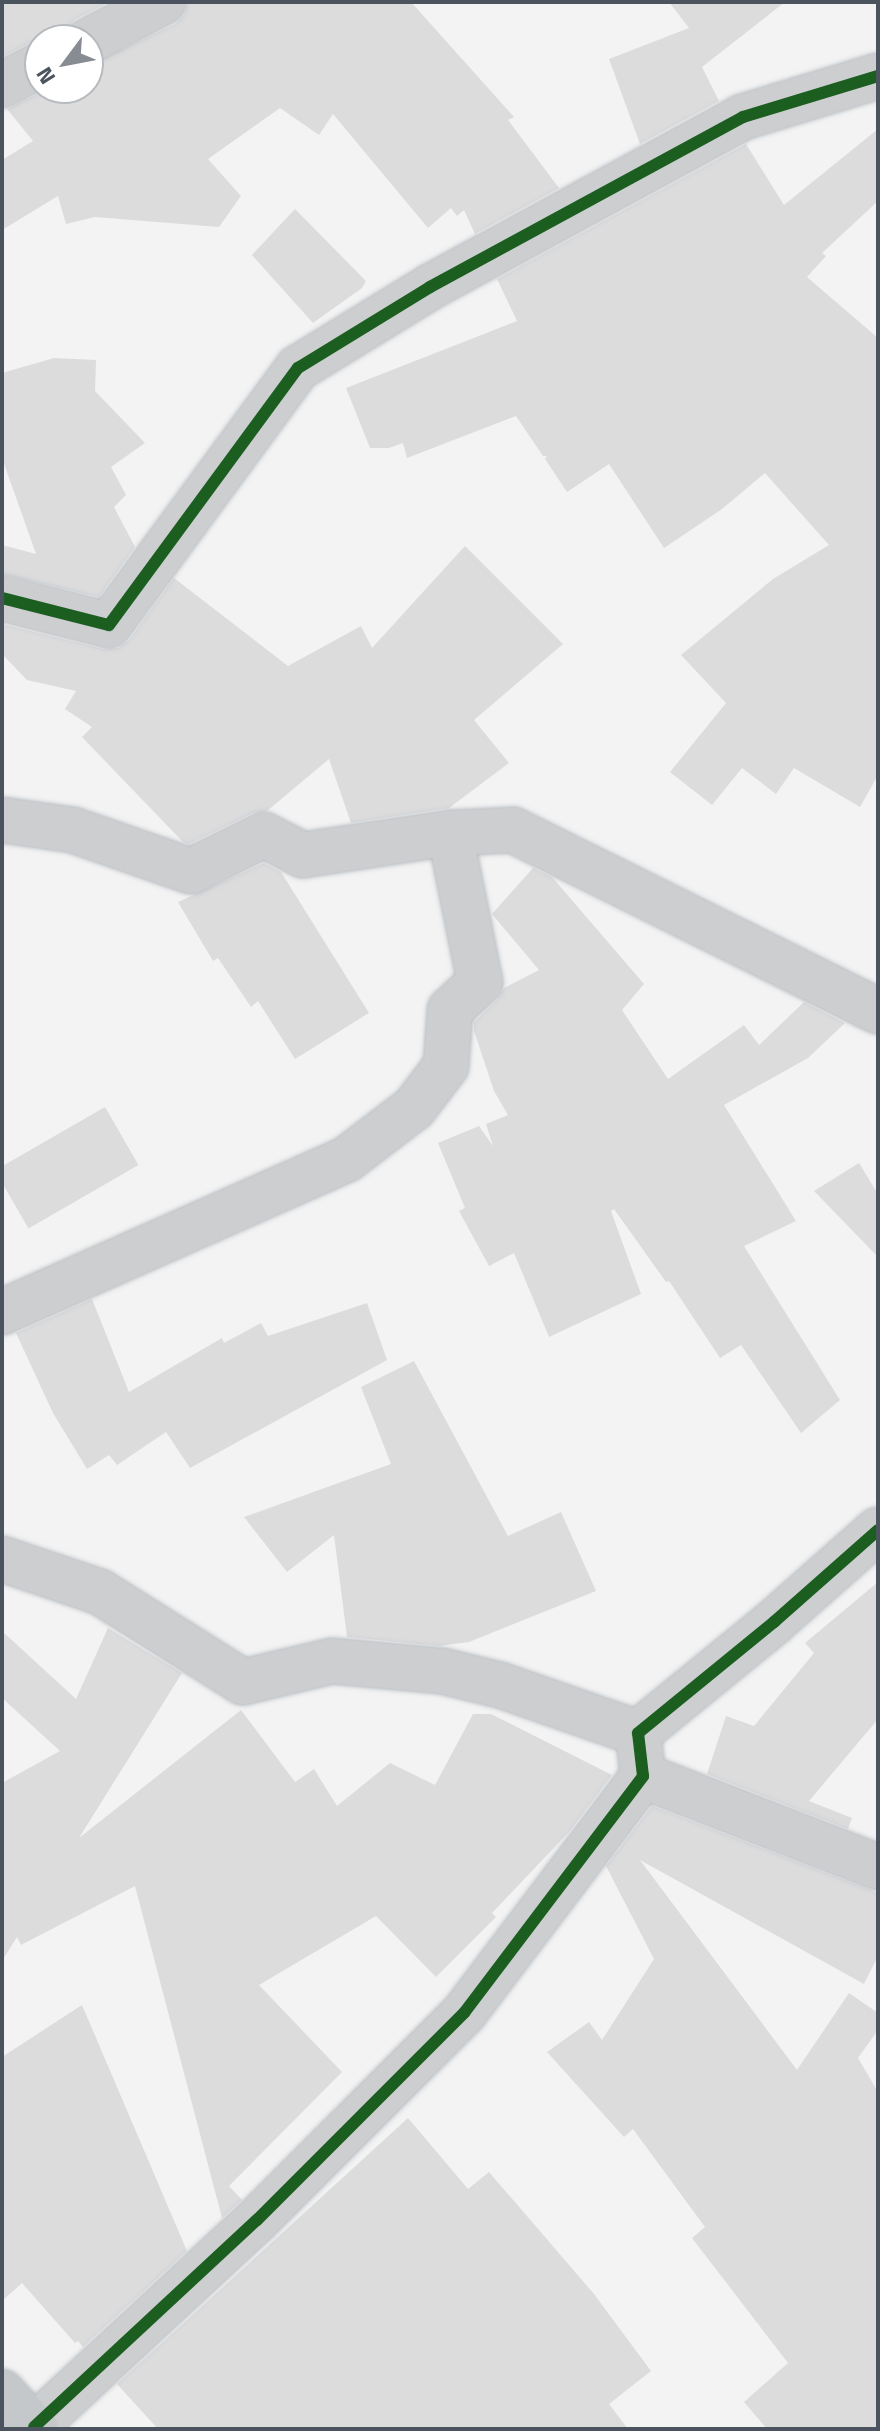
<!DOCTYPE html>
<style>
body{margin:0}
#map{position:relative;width:880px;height:2431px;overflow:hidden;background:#f3f3f3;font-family:"Titillium Web",sans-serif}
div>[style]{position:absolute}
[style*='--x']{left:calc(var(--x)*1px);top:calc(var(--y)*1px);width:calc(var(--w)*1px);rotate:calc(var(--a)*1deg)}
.building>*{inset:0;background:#dcdcdd;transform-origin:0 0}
.roads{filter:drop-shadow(0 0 2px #b8bdc2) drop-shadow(0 0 2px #b8bdc2)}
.minor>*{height:44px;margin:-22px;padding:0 22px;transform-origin:22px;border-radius:22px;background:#cdced0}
.trunk>*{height:44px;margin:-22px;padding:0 22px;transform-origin:22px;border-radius:22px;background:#c4c8cb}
.cycleway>*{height:12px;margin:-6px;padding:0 6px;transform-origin:6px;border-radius:6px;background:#1b5e20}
span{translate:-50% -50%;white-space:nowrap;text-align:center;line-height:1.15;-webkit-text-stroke:7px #fff;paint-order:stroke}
.frame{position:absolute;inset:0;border:4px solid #4b545e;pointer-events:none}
.north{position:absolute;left:24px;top:24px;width:80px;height:80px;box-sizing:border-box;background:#fff;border:2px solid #b7bbbf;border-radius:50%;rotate:238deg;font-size:22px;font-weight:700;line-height:32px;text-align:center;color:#4b545e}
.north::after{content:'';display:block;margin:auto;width:28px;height:36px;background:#868c92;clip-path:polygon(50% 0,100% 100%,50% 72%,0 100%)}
</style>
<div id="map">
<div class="building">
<i style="clip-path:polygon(2px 2px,109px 2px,76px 19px,67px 28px,63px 40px,29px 43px,2px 57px)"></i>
<i style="clip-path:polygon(188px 2px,411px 2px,514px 117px,508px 120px,559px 188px,475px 234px,464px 210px,457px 216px,451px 208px,428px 228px,333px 114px,319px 135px,280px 108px,208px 159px,241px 196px,219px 227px,95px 217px,66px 224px,58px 196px,2px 230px,2px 160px,33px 141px,7px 109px,50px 88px,88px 88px,88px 66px,175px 24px,184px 15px)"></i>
<i style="clip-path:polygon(669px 2px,785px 2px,702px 67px,719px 101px,640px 144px,609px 59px,689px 28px)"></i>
<i style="clip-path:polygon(878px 129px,878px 201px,822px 253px,826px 256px,807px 277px,878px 338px,878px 775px,860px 807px,794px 768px,776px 794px,742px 768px,712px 805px,670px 772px,726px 703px,681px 655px,773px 579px,829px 545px,765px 473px,722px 509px,664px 548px,609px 464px,567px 492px,545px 459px,547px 456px,543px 456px,516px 416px,407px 458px,403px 443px,389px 448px,370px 448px,346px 388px,517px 321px,497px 279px,746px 144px,784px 205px)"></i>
<i style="clip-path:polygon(295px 209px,366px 281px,362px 288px,313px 323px,252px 255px)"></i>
<i style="clip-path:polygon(54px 358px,96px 360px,95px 391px,145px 443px,111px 467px,126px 495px,114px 507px,135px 547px,99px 597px,2px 574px,2px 545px,36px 554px,2px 458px,2px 373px)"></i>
<i style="clip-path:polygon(465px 546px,563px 644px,474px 720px,509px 763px,449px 808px,351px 823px,329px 759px,267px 811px,253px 813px,189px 844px,183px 842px,82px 737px,92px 727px,65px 709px,76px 691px,27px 680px,2px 654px,2px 624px,103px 649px,118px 648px,129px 640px,174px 578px,288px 666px,361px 626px,372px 648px)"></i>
<i style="clip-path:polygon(264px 863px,281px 872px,369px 1013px,295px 1059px,258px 1001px,251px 1007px,218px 958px,213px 961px,178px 902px)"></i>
<i style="clip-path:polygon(533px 868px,552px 877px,644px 984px,622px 1010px,668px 1079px,744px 1025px,759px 1045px,804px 1002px,845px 1023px,808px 1058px,724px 1105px,796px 1221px,744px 1246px,840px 1400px,801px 1433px,741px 1345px,720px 1358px,669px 1281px,666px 1282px,614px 1209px,611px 1211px,641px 1294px,549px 1337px,514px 1253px,489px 1266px,459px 1211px,465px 1208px,438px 1143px,479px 1126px,493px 1146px,486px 1124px,508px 1115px,494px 1091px,474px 1031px,474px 1022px,497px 1000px,504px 988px,539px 970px,492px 914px)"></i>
<i style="left:105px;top:1107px;width:67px;height:127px;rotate:60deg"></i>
<i style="clip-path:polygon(859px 1163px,878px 1194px,878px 1257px,814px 1191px)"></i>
<i style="clip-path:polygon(92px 1299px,129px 1392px,222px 1338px,224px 1343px,261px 1323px,268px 1336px,367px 1303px,387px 1360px,190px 1468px,166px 1432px,117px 1465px,109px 1455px,87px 1469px,53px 1413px,16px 1333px)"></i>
<i style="clip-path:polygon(414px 1361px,508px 1536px,561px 1512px,596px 1591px,469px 1642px,439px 1646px,347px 1637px,334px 1535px,287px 1572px,244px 1517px,391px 1464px,361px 1387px)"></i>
<i style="clip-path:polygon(878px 1582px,878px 1719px,809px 1801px,852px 1818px,848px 1829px,707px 1774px,726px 1716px,754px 1726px,814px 1653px,805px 1643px)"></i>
<i style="clip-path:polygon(108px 1628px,182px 1673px,79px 1838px,241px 1710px,295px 1782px,314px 1769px,337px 1806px,390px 1763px,435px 1785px,473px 1714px,491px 1714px,612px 1775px,570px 1831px,492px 1913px,496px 1917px,436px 1977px,376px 1916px,259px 1985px,342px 2072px,229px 2186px,242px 2200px,222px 2218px,135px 1886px,21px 1945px,17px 1937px,2px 1961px,2px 1783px,60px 1751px,2px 1698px,2px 1631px,76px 1699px)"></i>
<i style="clip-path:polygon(652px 1806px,878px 1893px,878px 1956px,864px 1984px,640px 1860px,797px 2070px,849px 1993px,878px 2013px,878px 2030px,858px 2058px,878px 2092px,878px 2429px,767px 2429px,744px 2402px,788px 2363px,692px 2238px,705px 2227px,633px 2129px,624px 2137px,547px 2052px,589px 2022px,602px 2040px,654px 1959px,606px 1866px)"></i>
<i style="clip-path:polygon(82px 2005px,187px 2251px,83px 2347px,78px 2341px,75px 2343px,22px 2283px,2px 2301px,2px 2057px)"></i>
<i style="clip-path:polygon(408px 2118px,468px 2189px,489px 2172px,594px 2294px,651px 2371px,609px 2404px,628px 2429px,158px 2429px,117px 2384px)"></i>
</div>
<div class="roads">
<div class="minor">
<i style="--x:88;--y:41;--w:85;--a:-27.5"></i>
<i style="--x:2;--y:85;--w:43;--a:-27.8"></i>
<i style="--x:2;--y:598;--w:110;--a:14.2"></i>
<i style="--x:109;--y:625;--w:319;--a:-53.7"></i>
<i style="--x:298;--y:368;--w:155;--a:-31.5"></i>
<i style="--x:430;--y:287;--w:356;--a:-28.5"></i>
<i style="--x:743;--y:117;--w:141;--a:-16.9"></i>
<i style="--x:2;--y:820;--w:72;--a:8"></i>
<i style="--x:73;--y:830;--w:125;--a:19.2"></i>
<i style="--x:191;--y:871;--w:81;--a:-26.3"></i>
<i style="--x:264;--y:835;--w:44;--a:27.1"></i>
<i style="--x:303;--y:855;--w:149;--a:-8.5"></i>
<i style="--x:450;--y:833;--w:63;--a:-2.7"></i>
<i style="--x:513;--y:830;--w:407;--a:26.4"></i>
<i style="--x:2;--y:1312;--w:377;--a:-23.9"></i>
<i style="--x:347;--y:1159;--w:84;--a:-37.3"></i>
<i style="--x:414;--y:1108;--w:53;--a:-52.7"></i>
<i style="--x:446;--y:1066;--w:56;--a:-85.9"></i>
<i style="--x:450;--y:1010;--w:41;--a:-43"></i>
<i style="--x:480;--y:982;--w:152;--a:-101.4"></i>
<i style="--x:2;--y:1559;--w:103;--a:18.6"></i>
<i style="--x:100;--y:1592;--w:169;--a:32.2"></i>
<i style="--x:243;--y:1682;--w:91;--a:-13.3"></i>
<i style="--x:332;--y:1661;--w:110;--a:5.2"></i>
<i style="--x:442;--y:1671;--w:60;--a:13.6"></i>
<i style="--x:500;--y:1685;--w:146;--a:19.2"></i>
<i style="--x:643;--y:1776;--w:252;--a:21.2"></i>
<i style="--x:34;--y:2427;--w:304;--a:-42.9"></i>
<i style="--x:257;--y:2220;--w:293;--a:-45"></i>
<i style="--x:464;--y:2013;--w:297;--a:-52.9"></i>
<i style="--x:643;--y:1776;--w:43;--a:-96.6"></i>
<i style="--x:638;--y:1733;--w:176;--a:-39.2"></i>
<i style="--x:774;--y:1622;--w:139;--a:-41.5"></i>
</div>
<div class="trunk">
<i style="--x:2;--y:2392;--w:50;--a:47.4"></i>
</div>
</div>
<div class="cycleway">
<i style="--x:2;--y:598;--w:110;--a:14.2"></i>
<i style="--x:109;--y:625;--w:319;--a:-53.7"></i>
<i style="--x:298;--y:368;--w:155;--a:-31.5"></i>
<i style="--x:430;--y:287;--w:356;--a:-28.5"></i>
<i style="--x:743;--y:117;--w:141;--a:-16.9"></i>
<i style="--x:34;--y:2427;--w:304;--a:-42.9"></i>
<i style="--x:257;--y:2220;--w:293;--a:-45"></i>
<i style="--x:464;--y:2013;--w:297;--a:-52.9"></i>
<i style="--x:643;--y:1776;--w:43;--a:-96.6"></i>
<i style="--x:638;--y:1733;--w:176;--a:-39.2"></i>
<i style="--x:774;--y:1622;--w:139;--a:-41.5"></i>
</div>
<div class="frame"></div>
<div class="north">N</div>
</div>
